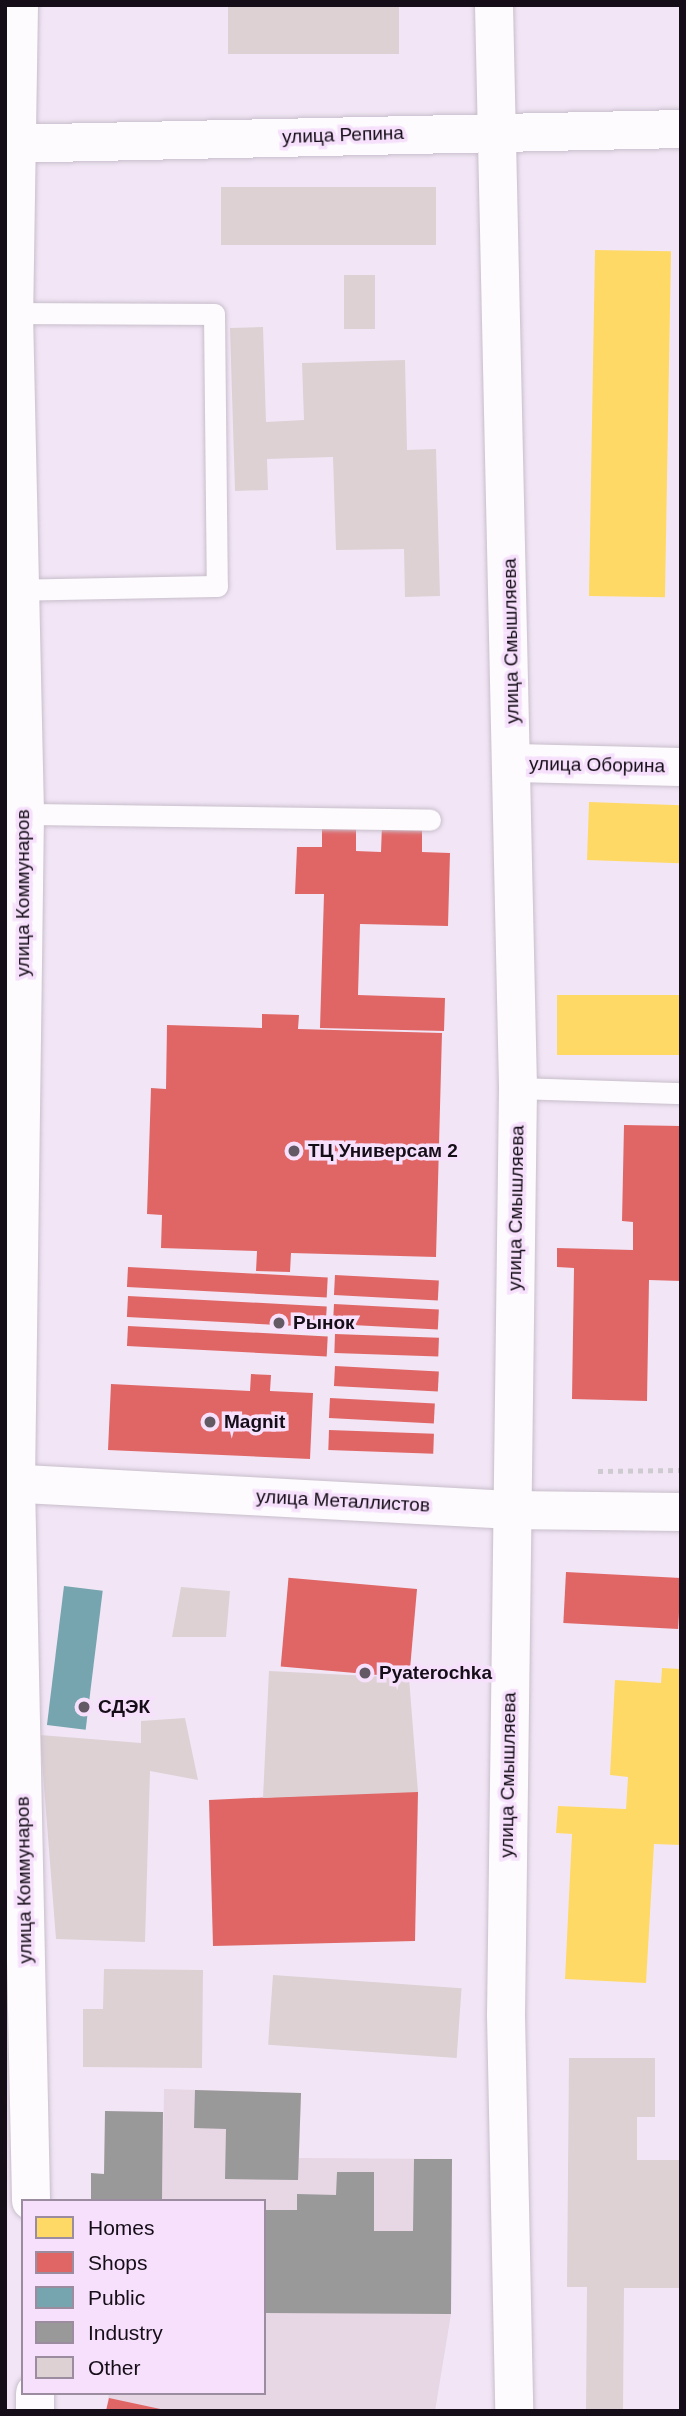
<!DOCTYPE html>
<meta charset="utf-8">
<style>
body{margin:0}
#map{position:relative;width:686px;height:2416px;overflow:hidden;background:#f2e6f6;font-family:Helvetica,sans-serif}
div>[style]{position:absolute}
[style*='--x']{left:calc(var(--x)*1px);top:calc(var(--y)*1px);width:calc(var(--w)*1px);rotate:calc(var(--a)*1deg)}
.industrial>*{inset:0;background:#e7d6e3}
.homes>*{inset:0;background:#ffd966;transform-origin:0 0}
.shops>*{inset:0;background:#e06666;transform-origin:0 0}
.public>*{inset:0;background:#76a5af;transform-origin:0 0}
.industry>*{inset:0;background:#999}
.building>*{inset:0;background:#ddd1d4;transform-origin:0 0}
.path>*{height:4.5px;margin-top:-2.25px;transform-origin:0;background:repeating-linear-gradient(90deg,#cecbd0 0 5px,transparent 0 10px)}
.roads{filter:drop-shadow(0 0 2px #c8becb) drop-shadow(0 0 2px #c8becb)}
.service>*{height:21px;margin:-10.5px;padding:0 10.5px;transform-origin:10.5px;border-radius:10.5px;background:#fdfbfe}
.minor>*{height:38px;margin:-19px;padding:0 19px;transform-origin:19px;border-radius:19px;background:#fdfbfe}
.tertiary>*{height:38px;margin:-19px;padding:0 19px;transform-origin:19px;border-radius:19px;background:#fdfbfe}
.secondary>*{height:38px;margin:-19px;padding:0 19px;transform-origin:19px;border-radius:19px;background:#fdfbfe}
.dots>*{width:19px;height:19px;translate:-50% -50%;box-sizing:border-box;border:4px solid #f6e0fc;border-radius:50%}
span{translate:-50% -50%;white-space:nowrap;text-align:center;line-height:1.15;-webkit-text-stroke:7px #f6e0fc;paint-order:stroke}
.street-label{font-size:19px;color:#150d17}
.poi-label{font-size:19px;color:#150d17;font-weight:700}
.left{translate:0 -50%;text-align:left}
.frame{position:absolute;inset:0;border:7px solid #150d17;pointer-events:none}
.legend{position:absolute;left:21px;top:2199px;width:245px;height:196px;box-sizing:border-box;background:#f6e0fc;border:2px solid #9c8ca0;margin:0;padding:9px 12px;list-style:none;font-size:21px;color:#150d17}
.legend li{display:flex;align-items:center;gap:14px;height:35px}
.legend b{width:35px;border:2px solid #9c8ca0}
</style>
<div id="map">
<div class="industrial">
<i style="clip-path:polygon(164px 2089px,301px 2093px,299px 2158px,452px 2159px,451px 2314px,435px 2411px,106px 2411px,109px 2393px,264px 2393px,264px 2201px,162px 2201px)"></i>
</div>
<div class="homes">
<i style="left:595px;top:250px;width:76px;height:346px;rotate:1deg"></i>
<i style="left:589px;top:802px;width:92px;height:58px;rotate:2deg"></i>
<i style="left:557px;top:995px;width:124px;height:60px"></i>
<i style="clip-path:polygon(662px 1668px,681px 1669px,681px 1845px,654px 1844px,646px 1983px,565px 1979px,572px 1834px,556px 1833px,558px 1806px,626px 1809px,628px 1777px,610px 1775px,615px 1680px,661px 1683px)"></i>
</div>
<div class="shops">
<i style="clip-path:polygon(322px 824px,356px 825px,356px 851px,381px 852px,382px 825px,422px 826px,422px 852px,450px 853px,448px 926px,360px 924px,358px 995px,445px 998px,444px 1031px,320px 1028px,324px 894px,295px 894px,297px 847px,322px 847px)"></i>
<i style="clip-path:polygon(262px 1014px,299px 1015px,298px 1029px,442px 1033px,436px 1257px,291px 1253px,290px 1272px,256px 1271px,257px 1251px,161px 1248px,162px 1215px,147px 1214px,151px 1088px,166px 1089px,167px 1025px,262px 1028px)"></i>
<i style="clip-path:polygon(624px 1125px,681px 1126px,681px 1281px,649px 1280px,647px 1401px,572px 1399px,574px 1268px,557px 1267px,557px 1248px,633px 1250px,633px 1222px,622px 1221px)"></i>
<i style="left:128px;top:1267px;width:200px;height:20px;rotate:3deg"></i>
<i style="left:335px;top:1275px;width:104px;height:20px;rotate:3deg"></i>
<i style="left:128px;top:1296px;width:199px;height:21px;rotate:3deg"></i>
<i style="left:334px;top:1304px;width:105px;height:20px;rotate:3deg"></i>
<i style="left:128px;top:1326px;width:200px;height:20px;rotate:3deg"></i>
<i style="left:335px;top:1334px;width:104px;height:19px;rotate:2deg"></i>
<i style="left:335px;top:1366px;width:104px;height:20px;rotate:3deg"></i>
<i style="clip-path:polygon(251px 1374px,271px 1375px,270px 1391px,313px 1393px,310px 1459px,108px 1450px,111px 1384px,250px 1391px)"></i>
<i style="left:330px;top:1398px;width:105px;height:20px;rotate:3deg"></i>
<i style="left:329px;top:1430px;width:105px;height:20px;rotate:2deg"></i>
<i style="left:566px;top:1572px;width:115px;height:51px;rotate:3deg"></i>
<i style="left:417px;top:1589px;width:89px;height:129px;rotate:95deg"></i>
<i style="clip-path:polygon(385px 1792px,418px 1792px,415px 1941px,213px 1946px,209px 1800px)"></i>
<i style="clip-path:polygon(109px 2398px,165px 2410px,165px 2411px,106px 2411px)"></i>
</div>
<div class="public">
<i style="left:64px;top:1586px;width:39px;height:140px;rotate:7deg"></i>
</div>
<div class="industry">
<i style="clip-path:polygon(195px 2090px,301px 2093px,298px 2180px,225px 2179px,226px 2129px,194px 2128px)"></i>
<i style="clip-path:polygon(105px 2111px,163px 2112px,162px 2201px,91px 2201px,91px 2173px,104px 2174px)"></i>
<i style="clip-path:polygon(414px 2159px,452px 2159px,451px 2314px,265px 2313px,264px 2210px,297px 2210px,297px 2194px,336px 2195px,337px 2172px,374px 2172px,374px 2231px,413px 2231px)"></i>
</div>
<div class="building">
<i style="left:228px;top:5px;width:171px;height:49px"></i>
<i style="left:221px;top:187px;width:215px;height:58px"></i>
<i style="left:344px;top:275px;width:31px;height:54px"></i>
<i style="clip-path:polygon(263px 327px,266px 422px,304px 420px,302px 363px,405px 360px,407px 450px,436px 449px,440px 596px,405px 597px,404px 549px,336px 550px,333px 457px,267px 459px,268px 490px,235px 491px,230px 328px)"></i>
<i style="clip-path:polygon(181px 1587px,230px 1591px,226px 1637px,172px 1637px)"></i>
<i style="clip-path:polygon(269px 1671px,409px 1678px,418px 1792px,263px 1798px)"></i>
<i style="clip-path:polygon(185px 1718px,198px 1780px,150px 1771px,145px 1942px,56px 1939px,40px 1735px,141px 1743px,141px 1721px)"></i>
<i style="clip-path:polygon(104px 1969px,203px 1970px,202px 2068px,83px 2067px,83px 2009px,103px 2009px)"></i>
<i style="left:273px;top:1975px;width:189px;height:70px;rotate:4deg"></i>
<i style="clip-path:polygon(569px 2058px,655px 2058px,655px 2117px,637px 2117px,637px 2160px,681px 2160px,681px 2288px,624px 2288px,623px 2411px,586px 2411px,587px 2287px,567px 2287px)"></i>
</div>
<div class="path">
<i style="--x:598;--y:1471;--w:83;--a:-0.7"></i>
</div>
<div class="roads">
<div class="service">
<i style="--x:14;--y:313;--w:200;--a:0.3"></i>
<i style="--x:214;--y:314;--w:272;--a:89.4"></i>
<i style="--x:217;--y:586;--w:200;--a:178.9"></i>
<i style="--x:25;--y:814;--w:405;--a:0.8"></i>
<i style="--x:518;--y:1088;--w:163;--a:1.8"></i>
</div>
<div class="minor">
<i style="--x:5;--y:144;--w:676;--a:-1.27"></i>
<i style="--x:514;--y:763;--w:167;--a:1.4"></i>
</div>
<div class="tertiary">
<i style="--x:494;--y:5;--w:1083;--a:88.73"></i>
<i style="--x:518;--y:1088;--w:927;--a:90.74"></i>
<i style="--x:506;--y:2015;--w:396;--a:88.8"></i>
<i style="--x:5;--y:1483;--w:506;--a:3.06"></i>
<i style="--x:510;--y:1510;--w:171;--a:0.7"></i>
</div>
<div class="secondary">
<i style="--x:19;--y:5;--w:308;--a:90.9"></i>
<i style="--x:14;--y:313;--w:501;--a:88.74"></i>
<i style="--x:25;--y:814;--w:669;--a:90.77"></i>
<i style="--x:16;--y:1483;--w:718;--a:88.8"></i>
<i style="--x:35;--y:2393;--w:18;--a:90"></i>
</div>
</div>
<div class="dots">
<i style="left:294px;top:1151px;background:#625965"></i>
<i style="left:279px;top:1323px;background:#625965"></i>
<i style="left:210px;top:1422px;background:#625965"></i>
<i style="left:365px;top:1673px;background:#625965"></i>
<i style="left:84px;top:1707px;background:#625965"></i>
</div>
<div class="street-label">
<span style="left:343px;top:135px;rotate:-2deg">улица Репина</span>
<span style="left:511px;top:641px;rotate:-91deg">улица Смышляева</span>
<span style="left:597px;top:765px;rotate:1deg">улица Оборина</span>
<span style="left:23px;top:893px;rotate:-90deg">улица Коммунаров</span>
<span style="left:516px;top:1208px;rotate:-89deg">улица Смышляева</span>
<span style="left:343px;top:1501px;rotate:3deg">улица Металлистов</span>
<span style="left:508px;top:1775px;rotate:-89deg">улица Смышляева</span>
<span style="left:24px;top:1880px;rotate:-91deg">улица Коммунаров</span>
</div>
<div class="poi-label">
<span class="left" style="left:308px;top:1151px">ТЦ Универсам 2</span>
<span class="left" style="left:293px;top:1323px">Рынок</span>
<span class="left" style="left:224px;top:1422px">Magnit</span>
<span class="left" style="left:379px;top:1673px">Pyaterochka</span>
<span class="left" style="left:98px;top:1707px">СДЭК</span>
</div>
<div class="frame"></div>
<ul class="legend">
<li><b style="height:19px;background:#ffd966"></b>Homes</li>
<li><b style="height:19px;background:#e06666"></b>Shops</li>
<li><b style="height:19px;background:#76a5af"></b>Public</li>
<li><b style="height:19px;background:#999"></b>Industry</li>
<li><b style="height:19px;background:#ddd1d4"></b>Other</li>
</ul>
</div>
